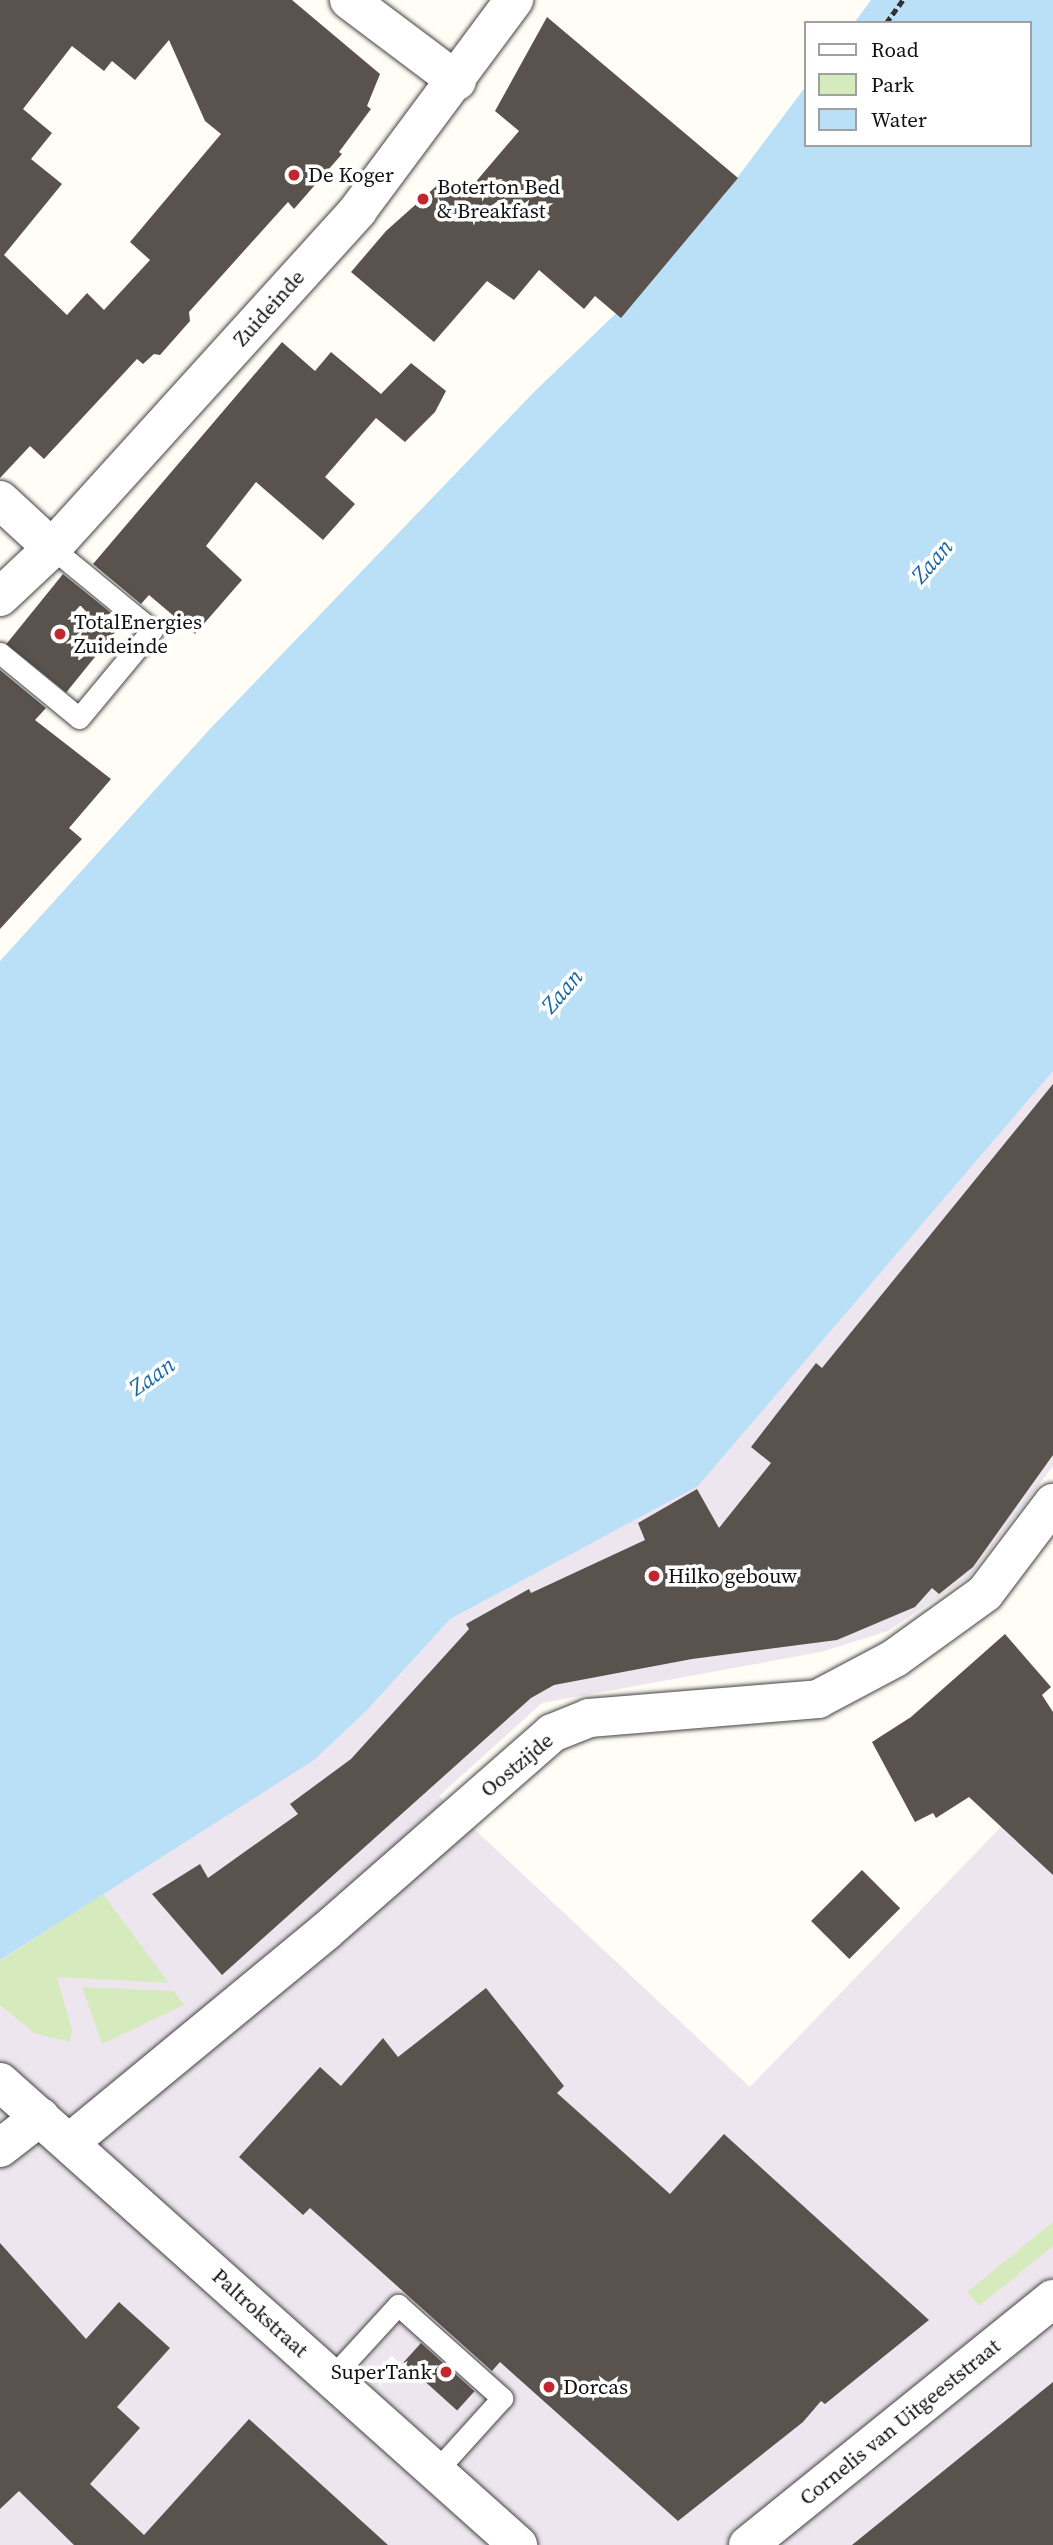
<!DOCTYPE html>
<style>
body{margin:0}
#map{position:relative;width:1053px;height:2545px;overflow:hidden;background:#fffdf5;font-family:"Source Serif 4",serif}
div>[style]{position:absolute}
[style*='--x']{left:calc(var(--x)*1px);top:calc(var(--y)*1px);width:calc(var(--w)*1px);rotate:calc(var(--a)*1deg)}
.industrial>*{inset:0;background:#eee6ef}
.green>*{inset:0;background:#d5ebbd}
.water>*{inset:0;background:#b9e0f7}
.building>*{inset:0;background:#5a524d;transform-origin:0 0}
.path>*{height:4.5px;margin-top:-2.25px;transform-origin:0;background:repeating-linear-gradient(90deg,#333 0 7px,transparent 0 10.5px)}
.roads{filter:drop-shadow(0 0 2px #444) drop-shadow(0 0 2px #444)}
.service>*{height:21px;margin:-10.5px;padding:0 10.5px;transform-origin:10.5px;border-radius:10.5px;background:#fff}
.minor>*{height:38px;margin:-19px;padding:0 19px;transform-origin:19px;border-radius:19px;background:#fff}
.tertiary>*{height:38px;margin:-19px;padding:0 19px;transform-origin:19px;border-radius:19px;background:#fff}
.dots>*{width:19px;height:19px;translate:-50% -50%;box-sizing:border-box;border:4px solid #fff;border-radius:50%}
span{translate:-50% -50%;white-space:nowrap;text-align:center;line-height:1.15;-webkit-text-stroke:7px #fff;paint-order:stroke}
.poi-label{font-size:21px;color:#111}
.left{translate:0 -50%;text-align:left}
.right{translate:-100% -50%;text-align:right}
.street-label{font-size:21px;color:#111}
.water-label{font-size:23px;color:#1768a6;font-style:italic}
.legend{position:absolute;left:804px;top:21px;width:228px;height:126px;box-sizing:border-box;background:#fff;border:2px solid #a0a0a0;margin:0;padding:9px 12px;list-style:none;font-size:21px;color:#111}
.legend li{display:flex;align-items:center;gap:14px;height:35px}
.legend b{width:35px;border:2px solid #a0a0a0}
</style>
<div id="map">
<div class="industrial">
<i style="clip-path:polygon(1053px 1038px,1053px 1466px,969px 1577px,888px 1631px,821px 1652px,542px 1703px,439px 1796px,750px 2087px,1053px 1773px,1053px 2545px,0 2545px,0 1951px)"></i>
</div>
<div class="green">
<i style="clip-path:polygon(103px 1894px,169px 1983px,57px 1977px,72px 2030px,70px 2042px,34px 2033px,0 2005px,0 1961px)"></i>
<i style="clip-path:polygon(82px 1987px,174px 1991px,184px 2005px,102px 2044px)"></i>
<i style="clip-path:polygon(1053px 2222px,1053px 2246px,979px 2306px,967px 2292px)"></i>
</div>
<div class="water">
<i style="clip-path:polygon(871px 0,1053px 0,1053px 1071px,698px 1486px,450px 1619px,367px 1710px,314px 1760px,0 1960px,0 961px,209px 730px,535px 391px,631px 299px,725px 194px,806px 86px,806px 145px,1030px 145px,1030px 23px,854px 23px)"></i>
</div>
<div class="building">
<i style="clip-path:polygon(evenodd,0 0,292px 0,380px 74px,367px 106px,371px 109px,339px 152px,342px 154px,294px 209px,288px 202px,189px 312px,190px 321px,160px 355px,154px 354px,143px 364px,137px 359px,44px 459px,30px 446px,0 478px,0 0,169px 40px,205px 121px,221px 134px,130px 242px,150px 260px,104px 310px,87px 293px,67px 315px,4px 255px,62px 184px,31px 159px,52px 133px,23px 109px,72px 46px,104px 71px,112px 61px,135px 80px,169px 40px)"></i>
<i style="clip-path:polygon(547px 17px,738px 178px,621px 318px,595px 296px,584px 309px,539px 270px,514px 300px,487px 281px,434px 342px,351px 272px,386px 231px,442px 181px,462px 198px,519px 131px,495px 111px)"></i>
<i style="clip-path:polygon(282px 342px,315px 371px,331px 352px,381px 394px,411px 363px,446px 391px,435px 412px,405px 442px,376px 418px,325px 477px,355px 504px,323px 540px,256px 482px,206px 546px,242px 580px,195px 634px,149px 595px,141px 604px,93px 564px)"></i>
<i style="left:63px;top:574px;width:77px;height:90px;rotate:39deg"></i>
<i style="clip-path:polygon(0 670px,46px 708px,35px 720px,111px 779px,69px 828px,82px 839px,0 929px)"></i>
<i style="clip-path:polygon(1053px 1084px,1053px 1455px,973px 1567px,939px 1594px,932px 1588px,915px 1607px,837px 1640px,692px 1659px,554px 1685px,531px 1698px,222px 1975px,152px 1894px,200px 1864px,208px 1878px,298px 1814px,290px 1804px,351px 1759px,469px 1629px,466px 1624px,529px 1589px,531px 1593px,645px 1540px,638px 1523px,697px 1489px,719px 1528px,771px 1463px,751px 1447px,816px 1363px,822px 1368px)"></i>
<i style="clip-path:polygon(1005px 1634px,1051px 1687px,1042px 1695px,1053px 1712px,1053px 1875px,969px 1797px,936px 1818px,933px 1813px,915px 1822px,872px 1742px,911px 1717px)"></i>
<i style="left:862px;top:1870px;width:54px;height:72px;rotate:45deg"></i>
<i style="clip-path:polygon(486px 1988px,564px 2086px,557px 2093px,670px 2194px,724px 2134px,929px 2320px,825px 2404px,821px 2401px,803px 2422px,678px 2521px,500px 2362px,492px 2371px,310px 2208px,303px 2215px,239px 2157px,320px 2067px,341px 2086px,383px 2038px,398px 2057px)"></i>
<i style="clip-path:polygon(0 2243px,86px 2339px,119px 2302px,170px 2348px,117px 2407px,140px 2428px,90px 2484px,144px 2535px,249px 2419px,388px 2545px,74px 2545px,19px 2491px,0 2509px)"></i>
<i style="left:421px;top:2343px;width:72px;height:26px;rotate:42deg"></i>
<i style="clip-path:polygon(1053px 2382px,1053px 2545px,852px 2545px)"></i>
</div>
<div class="path">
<i style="--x:886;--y:23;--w:29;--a:-54"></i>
</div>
<div class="roads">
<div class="service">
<i style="--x:0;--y:653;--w:102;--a:39.4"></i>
<i style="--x:79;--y:718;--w:114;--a:-50.3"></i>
<i style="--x:152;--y:630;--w:129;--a:-140.6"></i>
<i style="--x:332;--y:2377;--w:98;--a:-47.5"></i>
<i style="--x:398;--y:2305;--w:140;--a:41.8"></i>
<i style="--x:502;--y:2398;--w:98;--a:132.1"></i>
</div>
<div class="minor">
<i style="--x:349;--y:0;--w:135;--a:36.9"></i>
<i style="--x:0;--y:500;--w:71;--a:42.7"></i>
<i style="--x:69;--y:2143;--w:332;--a:-39.5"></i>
<i style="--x:325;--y:1932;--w:302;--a:-41.2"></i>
<i style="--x:552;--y:1733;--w:40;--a:-22"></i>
<i style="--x:589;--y:1718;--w:230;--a:-4.7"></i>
<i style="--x:818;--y:1699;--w:87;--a:-28"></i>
<i style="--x:895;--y:1658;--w:111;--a:-35.8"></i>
<i style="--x:985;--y:1593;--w:113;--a:-52.9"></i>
<i style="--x:0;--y:2148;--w:51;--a:-37.8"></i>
<i style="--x:748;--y:2545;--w:392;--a:-38.9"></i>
</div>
<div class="tertiary">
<i style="--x:0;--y:597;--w:71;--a:-43.3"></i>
<i style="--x:52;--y:548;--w:456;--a:-47.8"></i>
<i style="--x:358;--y:210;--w:262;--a:-53.4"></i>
<i style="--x:0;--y:2082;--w:695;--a:41.79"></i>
</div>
</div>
<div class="dots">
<i style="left:294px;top:175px;background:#c4262e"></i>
<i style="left:423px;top:199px;background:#c4262e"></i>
<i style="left:60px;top:634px;background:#c4262e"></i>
<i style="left:654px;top:1576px;background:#c4262e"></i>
<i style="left:446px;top:2372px;background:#c4262e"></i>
<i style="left:549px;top:2387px;background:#c4262e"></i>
</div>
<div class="poi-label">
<span class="left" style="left:308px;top:175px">De Koger</span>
<span class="left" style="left:437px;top:199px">Boterton Bed<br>&amp; Breakfast</span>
<span class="left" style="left:74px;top:634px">TotalEnergies<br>Zuideinde</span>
<span class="left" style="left:668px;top:1576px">Hilko gebouw</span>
<span class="right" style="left:432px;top:2372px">SuperTank</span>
<span class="left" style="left:563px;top:2387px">Dorcas</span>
</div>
<div class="street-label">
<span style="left:269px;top:308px;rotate:-48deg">Zuideinde</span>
<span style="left:517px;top:1765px;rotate:-40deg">Oostzijde</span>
<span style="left:260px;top:2313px;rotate:42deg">Paltrokstraat</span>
<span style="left:900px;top:2422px;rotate:-39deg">Cornelis van Uitgeeststraat</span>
</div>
<div class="water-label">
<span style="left:932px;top:561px;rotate:-49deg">Zaan</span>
<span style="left:562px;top:991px;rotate:-49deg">Zaan</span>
<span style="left:152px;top:1376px;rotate:-35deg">Zaan</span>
</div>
<ul class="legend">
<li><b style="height:9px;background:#fff"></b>Road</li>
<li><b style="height:19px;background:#d5ebbd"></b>Park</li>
<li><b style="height:19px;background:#b9e0f7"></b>Water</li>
</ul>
</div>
